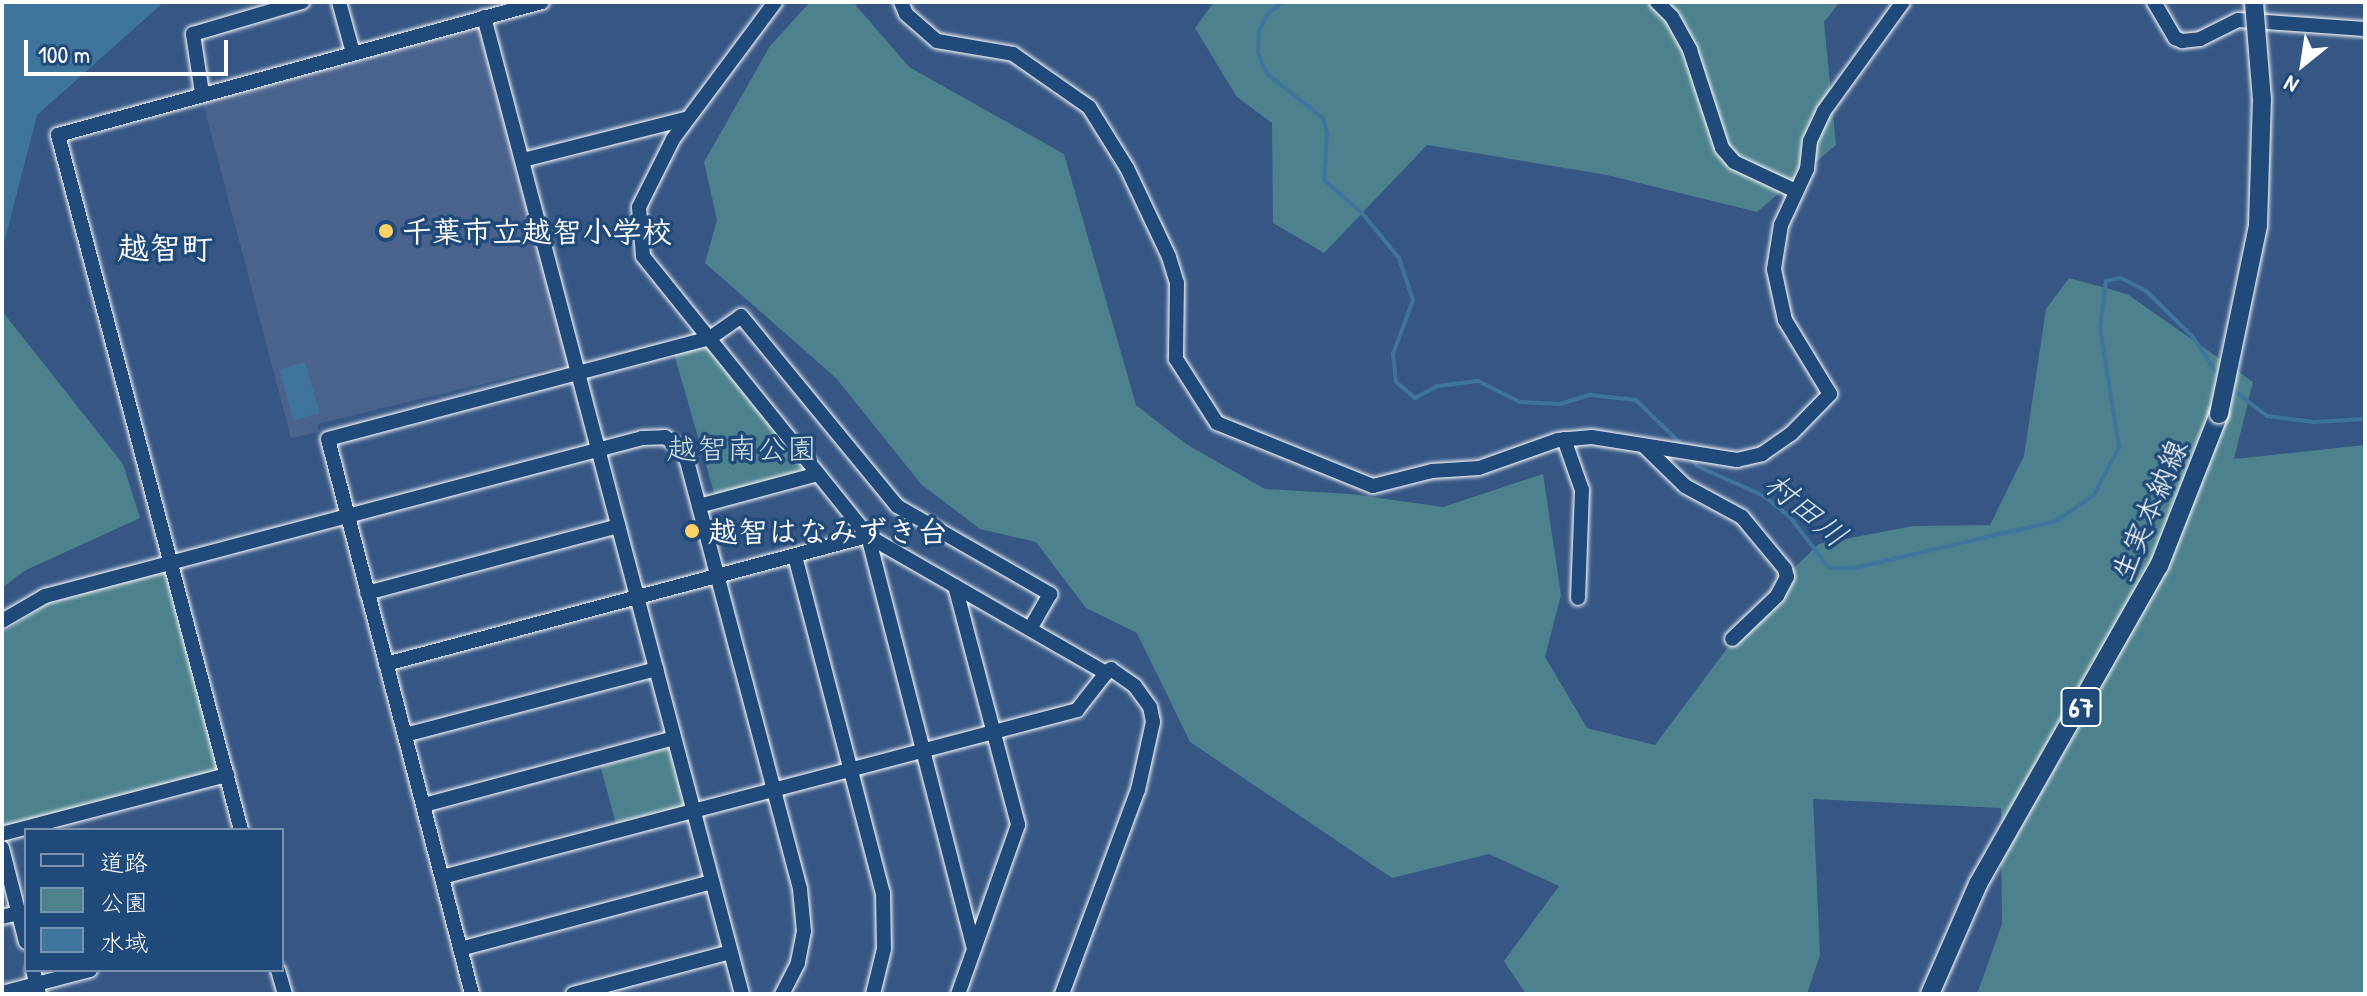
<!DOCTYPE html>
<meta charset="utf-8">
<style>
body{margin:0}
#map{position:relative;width:2367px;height:996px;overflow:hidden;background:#365784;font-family:"Patrick Hand","Klee One",sans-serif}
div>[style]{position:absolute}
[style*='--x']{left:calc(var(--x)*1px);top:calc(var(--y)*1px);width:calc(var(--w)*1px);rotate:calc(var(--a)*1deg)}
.built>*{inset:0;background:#4a638d}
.green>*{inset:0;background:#4c818d;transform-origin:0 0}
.water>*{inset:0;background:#3f759c;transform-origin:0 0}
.stream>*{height:4px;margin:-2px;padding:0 2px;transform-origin:2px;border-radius:2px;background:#3f759c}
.roads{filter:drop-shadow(0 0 2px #fff) drop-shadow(0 0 2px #fff)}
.minor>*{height:14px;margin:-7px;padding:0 7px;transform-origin:7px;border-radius:7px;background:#1f4a7a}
.major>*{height:18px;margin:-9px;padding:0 9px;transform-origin:9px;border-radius:9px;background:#1f4a7a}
.bridges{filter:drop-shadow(0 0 2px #fff) drop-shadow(0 0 2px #fff)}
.major-bridge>*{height:18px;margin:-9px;padding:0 9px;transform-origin:9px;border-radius:9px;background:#1f4a7a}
.dots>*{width:22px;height:22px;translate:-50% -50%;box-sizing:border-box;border:4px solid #1f4a7a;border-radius:50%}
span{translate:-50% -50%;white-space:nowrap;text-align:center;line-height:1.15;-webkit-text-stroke:7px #1f4a7a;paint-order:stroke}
.shield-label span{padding:2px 6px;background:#1f4a7a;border:2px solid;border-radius:6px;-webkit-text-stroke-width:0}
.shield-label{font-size:28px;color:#fff;font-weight:700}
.poi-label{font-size:30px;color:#fff;font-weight:700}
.left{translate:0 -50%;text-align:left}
.park-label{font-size:30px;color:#d2e0e2}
.street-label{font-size:30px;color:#fff}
.neighbourhood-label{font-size:32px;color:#fff;font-weight:700}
.water-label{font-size:32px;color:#d9e3eb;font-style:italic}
.frame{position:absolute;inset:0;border:4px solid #fff;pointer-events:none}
.legend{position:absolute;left:24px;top:828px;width:260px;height:144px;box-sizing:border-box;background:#1f4a7a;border:2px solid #7992af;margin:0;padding:10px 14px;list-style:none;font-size:24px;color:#fff}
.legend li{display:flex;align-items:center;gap:16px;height:40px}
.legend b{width:40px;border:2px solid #7992af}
.north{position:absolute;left:2263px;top:24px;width:80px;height:80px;-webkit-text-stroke:6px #1f4a7a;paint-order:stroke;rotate:210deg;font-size:22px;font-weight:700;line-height:32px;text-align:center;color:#fff}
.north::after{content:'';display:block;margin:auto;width:28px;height:36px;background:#fff;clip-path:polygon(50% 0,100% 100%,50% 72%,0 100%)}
.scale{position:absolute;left:24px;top:40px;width:204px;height:36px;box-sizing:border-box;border:4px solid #fff;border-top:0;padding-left:10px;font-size:24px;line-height:28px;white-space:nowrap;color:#fff;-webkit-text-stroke:6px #1f4a7a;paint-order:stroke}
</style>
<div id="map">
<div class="built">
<i style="clip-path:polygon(478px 26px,484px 29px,569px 363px,317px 424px,319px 432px,291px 438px,202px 99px)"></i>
</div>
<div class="green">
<i style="clip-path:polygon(810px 2px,853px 2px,909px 67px,1064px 154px,1136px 405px,1186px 444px,1265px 489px,1351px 494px,1443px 507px,1543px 474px,1561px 595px,1545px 657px,1587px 728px,1655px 745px,1728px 647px,1743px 639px,1772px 589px,1819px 544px,1913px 526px,1990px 525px,2024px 456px,2046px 309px,2069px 278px,2127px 294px,2253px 382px,2234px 459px,2365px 445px,2365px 994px,1977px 994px,2002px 924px,2001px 808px,1813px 799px,1820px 955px,1807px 994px,1526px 994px,1504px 961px,1559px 886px,1489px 854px,1392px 878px,1190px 742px,1137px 633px,1086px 608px,1036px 542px,980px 529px,921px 484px,836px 378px,705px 263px,717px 220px,704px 162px,770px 46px)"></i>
<i style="clip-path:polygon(1214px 2px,1840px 2px,1824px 22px,1836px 145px,1757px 212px,1607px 175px,1427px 145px,1324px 253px,1273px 223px,1272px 123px,1237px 97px,1195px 28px)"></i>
<i style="clip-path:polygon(2px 311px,123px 464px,140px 518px,24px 571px,2px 588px)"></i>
<i style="clip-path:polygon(704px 346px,712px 348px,807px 465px,802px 472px,715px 496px,674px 354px)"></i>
<i style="clip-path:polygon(168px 570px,219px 774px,2px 829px,2px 625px,5px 631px,50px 602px)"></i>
<i style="left:673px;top:747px;width:61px;height:75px;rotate:75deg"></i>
</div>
<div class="water">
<i style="clip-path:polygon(2px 2px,164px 2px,37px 115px,2px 251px)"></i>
<i style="left:305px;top:362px;width:53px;height:27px;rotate:74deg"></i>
</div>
<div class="stream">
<i style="--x:1284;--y:2;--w:18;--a:146"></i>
<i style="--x:1269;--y:12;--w:21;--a:118"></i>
<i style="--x:1259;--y:31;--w:22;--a:93"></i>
<i style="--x:1258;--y:53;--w:23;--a:67"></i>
<i style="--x:1267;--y:74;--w:71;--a:38.2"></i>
<i style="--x:1323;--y:118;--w:16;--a:76"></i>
<i style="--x:1327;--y:134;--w:46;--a:93.7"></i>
<i style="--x:1324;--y:180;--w:49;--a:40.9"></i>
<i style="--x:1361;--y:212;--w:60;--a:50.4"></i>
<i style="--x:1399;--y:258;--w:44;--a:71.6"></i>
<i style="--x:1413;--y:300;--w:58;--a:110.3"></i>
<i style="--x:1393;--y:354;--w:28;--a:84"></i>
<i style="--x:1396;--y:382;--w:25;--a:40"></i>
<i style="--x:1415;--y:398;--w:26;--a:-28"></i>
<i style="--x:1438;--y:386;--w:40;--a:-7.1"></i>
<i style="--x:1478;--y:381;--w:47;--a:26.6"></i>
<i style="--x:1520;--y:402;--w:40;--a:2.9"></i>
<i style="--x:1560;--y:404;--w:31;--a:-17"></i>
<i style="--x:1590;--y:395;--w:46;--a:6.2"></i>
<i style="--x:1636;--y:400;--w:67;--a:44.4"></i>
<i style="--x:2231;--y:388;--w:46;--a:37.9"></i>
<i style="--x:2267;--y:416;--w:47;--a:7.3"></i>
<i style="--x:2314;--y:422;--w:51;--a:-3.4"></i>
<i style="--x:1691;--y:457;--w:11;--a:56"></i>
<i style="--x:1697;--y:466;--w:73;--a:24.1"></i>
<i style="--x:1764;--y:496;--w:33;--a:39"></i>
<i style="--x:1790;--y:517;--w:64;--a:52.6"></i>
<i style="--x:1829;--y:568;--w:25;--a:0"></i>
<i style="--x:1854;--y:568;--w:207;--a:-13.1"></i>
<i style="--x:2056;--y:521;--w:46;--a:-34.4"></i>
<i style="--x:2094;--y:495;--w:54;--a:-62.5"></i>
<i style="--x:2119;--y:447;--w:121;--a:-99"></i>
<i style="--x:2100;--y:327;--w:46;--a:-82.6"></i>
<i style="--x:2106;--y:281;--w:15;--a:-11"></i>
<i style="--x:2121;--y:278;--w:28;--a:27"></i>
<i style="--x:2146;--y:291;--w:66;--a:44.4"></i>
<i style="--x:2193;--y:337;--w:51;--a:56.9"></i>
</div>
<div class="roads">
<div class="minor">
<i style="--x:339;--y:2;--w:53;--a:74.6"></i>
<i style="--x:901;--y:2;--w:13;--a:67"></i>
<i style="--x:906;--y:14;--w:41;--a:41.1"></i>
<i style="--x:937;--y:41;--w:77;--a:9.7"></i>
<i style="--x:1013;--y:54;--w:93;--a:34.9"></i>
<i style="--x:1089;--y:107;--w:72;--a:58.1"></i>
<i style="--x:1127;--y:168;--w:98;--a:64.7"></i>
<i style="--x:1169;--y:257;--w:27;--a:73"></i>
<i style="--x:1177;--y:283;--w:76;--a:90.8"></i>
<i style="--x:1176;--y:359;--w:76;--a:57.4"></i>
<i style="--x:1217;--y:423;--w:168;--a:22"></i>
<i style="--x:1373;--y:486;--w:61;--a:-14.3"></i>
<i style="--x:1432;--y:471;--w:47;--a:-3.7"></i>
<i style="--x:1479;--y:468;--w:84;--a:-19.5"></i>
<i style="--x:1558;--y:440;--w:34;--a:-5"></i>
<i style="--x:1592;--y:437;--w:147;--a:9"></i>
<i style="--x:1737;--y:460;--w:26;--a:-13"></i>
<i style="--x:1762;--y:454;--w:35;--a:-35"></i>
<i style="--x:1791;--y:434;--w:56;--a:-45.7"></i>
<i style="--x:1830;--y:394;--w:87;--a:-121.3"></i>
<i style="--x:1785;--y:320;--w:52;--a:-102.2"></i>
<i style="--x:1774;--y:269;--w:45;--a:-81"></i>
<i style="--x:1781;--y:225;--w:62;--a:-65.1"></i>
<i style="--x:1807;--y:169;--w:28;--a:-84"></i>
<i style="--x:1810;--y:141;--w:33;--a:-65"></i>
<i style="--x:1824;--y:111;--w:135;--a:-54.1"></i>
<i style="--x:1657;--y:2;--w:21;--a:45"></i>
<i style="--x:1672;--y:17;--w:38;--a:61"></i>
<i style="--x:1690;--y:50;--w:103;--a:71.9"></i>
<i style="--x:1722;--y:148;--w:18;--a:49"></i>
<i style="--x:1734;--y:162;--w:68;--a:25.1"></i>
<i style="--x:2154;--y:2;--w:42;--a:59.7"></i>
<i style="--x:2175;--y:38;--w:8;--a:23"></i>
<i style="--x:2182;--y:41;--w:18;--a:-6"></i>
<i style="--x:2200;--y:39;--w:42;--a:-26.6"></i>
<i style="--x:2238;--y:20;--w:127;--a:4.1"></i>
<i style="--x:484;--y:17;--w:1010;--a:75.21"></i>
<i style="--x:202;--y:93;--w:60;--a:-98.7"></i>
<i style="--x:193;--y:34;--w:114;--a:-16.4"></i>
<i style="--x:523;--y:160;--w:167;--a:-14.2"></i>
<i style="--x:1564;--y:439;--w:54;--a:70.6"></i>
<i style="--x:1582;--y:490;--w:108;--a:92.1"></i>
<i style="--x:1645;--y:447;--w:56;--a:44.3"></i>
<i style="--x:1685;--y:486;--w:65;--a:28.5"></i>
<i style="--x:1742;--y:517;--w:67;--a:50.4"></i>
<i style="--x:1785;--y:569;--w:8;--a:76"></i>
<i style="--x:1787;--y:577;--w:21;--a:118"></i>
<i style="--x:1777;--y:596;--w:62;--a:136.3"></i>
<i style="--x:699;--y:506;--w:123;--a:-15.1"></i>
<i style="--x:795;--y:556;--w:348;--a:75.4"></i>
<i style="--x:883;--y:893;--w:56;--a:89"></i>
<i style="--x:884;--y:949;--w:46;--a:103.7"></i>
<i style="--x:955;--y:586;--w:247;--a:75.2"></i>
<i style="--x:1018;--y:825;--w:179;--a:109.5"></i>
<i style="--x:367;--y:593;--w:260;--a:-14.9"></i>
<i style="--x:2;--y:621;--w:50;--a:-30.2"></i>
<i style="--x:45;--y:596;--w:618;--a:-14.82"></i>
<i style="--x:642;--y:438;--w:23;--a:-2"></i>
<i style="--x:665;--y:437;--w:22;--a:36"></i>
<i style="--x:683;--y:450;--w:12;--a:70"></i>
<i style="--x:687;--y:461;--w:443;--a:75.2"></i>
<i style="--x:800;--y:889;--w:42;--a:84.6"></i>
<i style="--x:804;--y:931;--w:33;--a:101"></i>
<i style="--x:798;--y:963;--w:35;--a:117"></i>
<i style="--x:386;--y:664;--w:499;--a:-14.9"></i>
<i style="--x:868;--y:536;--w:426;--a:75.6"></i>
<i style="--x:405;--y:735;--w:260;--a:-14.7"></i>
<i style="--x:424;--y:805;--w:259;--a:-15"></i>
<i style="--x:241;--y:830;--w:719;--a:-104.75"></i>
<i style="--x:58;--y:135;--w:502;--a:-15.37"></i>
<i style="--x:2;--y:834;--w:233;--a:-14.7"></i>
<i style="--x:2;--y:848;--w:97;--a:75.7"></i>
<i style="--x:442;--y:877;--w:657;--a:-14.73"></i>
<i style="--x:1077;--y:710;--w:47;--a:-51.9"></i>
<i style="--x:1106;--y:673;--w:275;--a:-150.1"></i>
<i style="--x:868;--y:536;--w:359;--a:-128.8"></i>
<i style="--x:643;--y:256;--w:49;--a:-94.7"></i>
<i style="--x:639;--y:207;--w:76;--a:-63.4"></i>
<i style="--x:673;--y:139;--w:171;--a:-53.3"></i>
<i style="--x:2;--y:917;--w:16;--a:-14"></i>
<i style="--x:460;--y:949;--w:261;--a:-14.9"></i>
<i style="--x:33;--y:970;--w:25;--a:76"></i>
<i style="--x:278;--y:970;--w:25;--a:74"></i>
<i style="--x:2;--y:993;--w:91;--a:-14.6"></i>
<i style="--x:472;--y:994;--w:573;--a:-104.55"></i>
<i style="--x:328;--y:439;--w:395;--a:-14.8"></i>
<i style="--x:710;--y:338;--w:38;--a:-35"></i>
<i style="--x:741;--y:316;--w:246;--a:50.6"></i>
<i style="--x:897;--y:506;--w:177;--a:29.9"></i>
<i style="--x:1050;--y:594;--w:40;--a:119.7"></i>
<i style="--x:573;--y:994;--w:163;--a:-14.9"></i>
<i style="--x:1062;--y:994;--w:218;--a:-69.6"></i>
<i style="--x:1138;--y:790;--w:70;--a:-77.6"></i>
<i style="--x:1153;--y:722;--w:15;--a:-101"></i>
<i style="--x:1150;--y:707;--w:26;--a:-126"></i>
<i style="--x:1135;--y:686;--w:29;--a:-145"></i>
<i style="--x:1111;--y:669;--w:6;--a:141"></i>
</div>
<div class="major">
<i style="--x:1930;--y:994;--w:120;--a:-66.4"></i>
<i style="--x:1978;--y:884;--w:366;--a:-60.4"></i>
<i style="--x:2159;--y:566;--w:163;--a:-68.5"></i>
</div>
</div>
<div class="bridges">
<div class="major-bridge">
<i style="--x:2219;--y:414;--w:193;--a:-78.3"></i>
<i style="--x:2258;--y:225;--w:125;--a:-88.2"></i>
<i style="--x:2262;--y:100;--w:98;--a:-94.7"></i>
</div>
</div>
<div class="dots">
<i style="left:386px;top:231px;background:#ffd166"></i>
<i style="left:692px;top:531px;background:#ffd166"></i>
</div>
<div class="shield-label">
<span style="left:2081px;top:707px">67</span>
</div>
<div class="poi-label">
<span class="left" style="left:402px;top:231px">千葉市立越智小学校</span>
<span class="left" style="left:708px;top:531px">越智はなみずき台</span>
</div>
<div class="park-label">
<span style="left:742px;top:448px">越智南公園</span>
</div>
<div class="street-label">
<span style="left:2149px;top:510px;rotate:-67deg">生実本納線</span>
</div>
<div class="neighbourhood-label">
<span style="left:165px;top:248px">越智町</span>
</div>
<div class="water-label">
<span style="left:1806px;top:510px;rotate:40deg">村田川</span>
</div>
<div class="frame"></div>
<ul class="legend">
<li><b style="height:10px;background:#1f4a7a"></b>道路</li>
<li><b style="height:22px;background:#4c818d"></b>公園</li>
<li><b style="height:22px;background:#3f759c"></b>水域</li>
</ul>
<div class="north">N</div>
<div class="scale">100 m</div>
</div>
